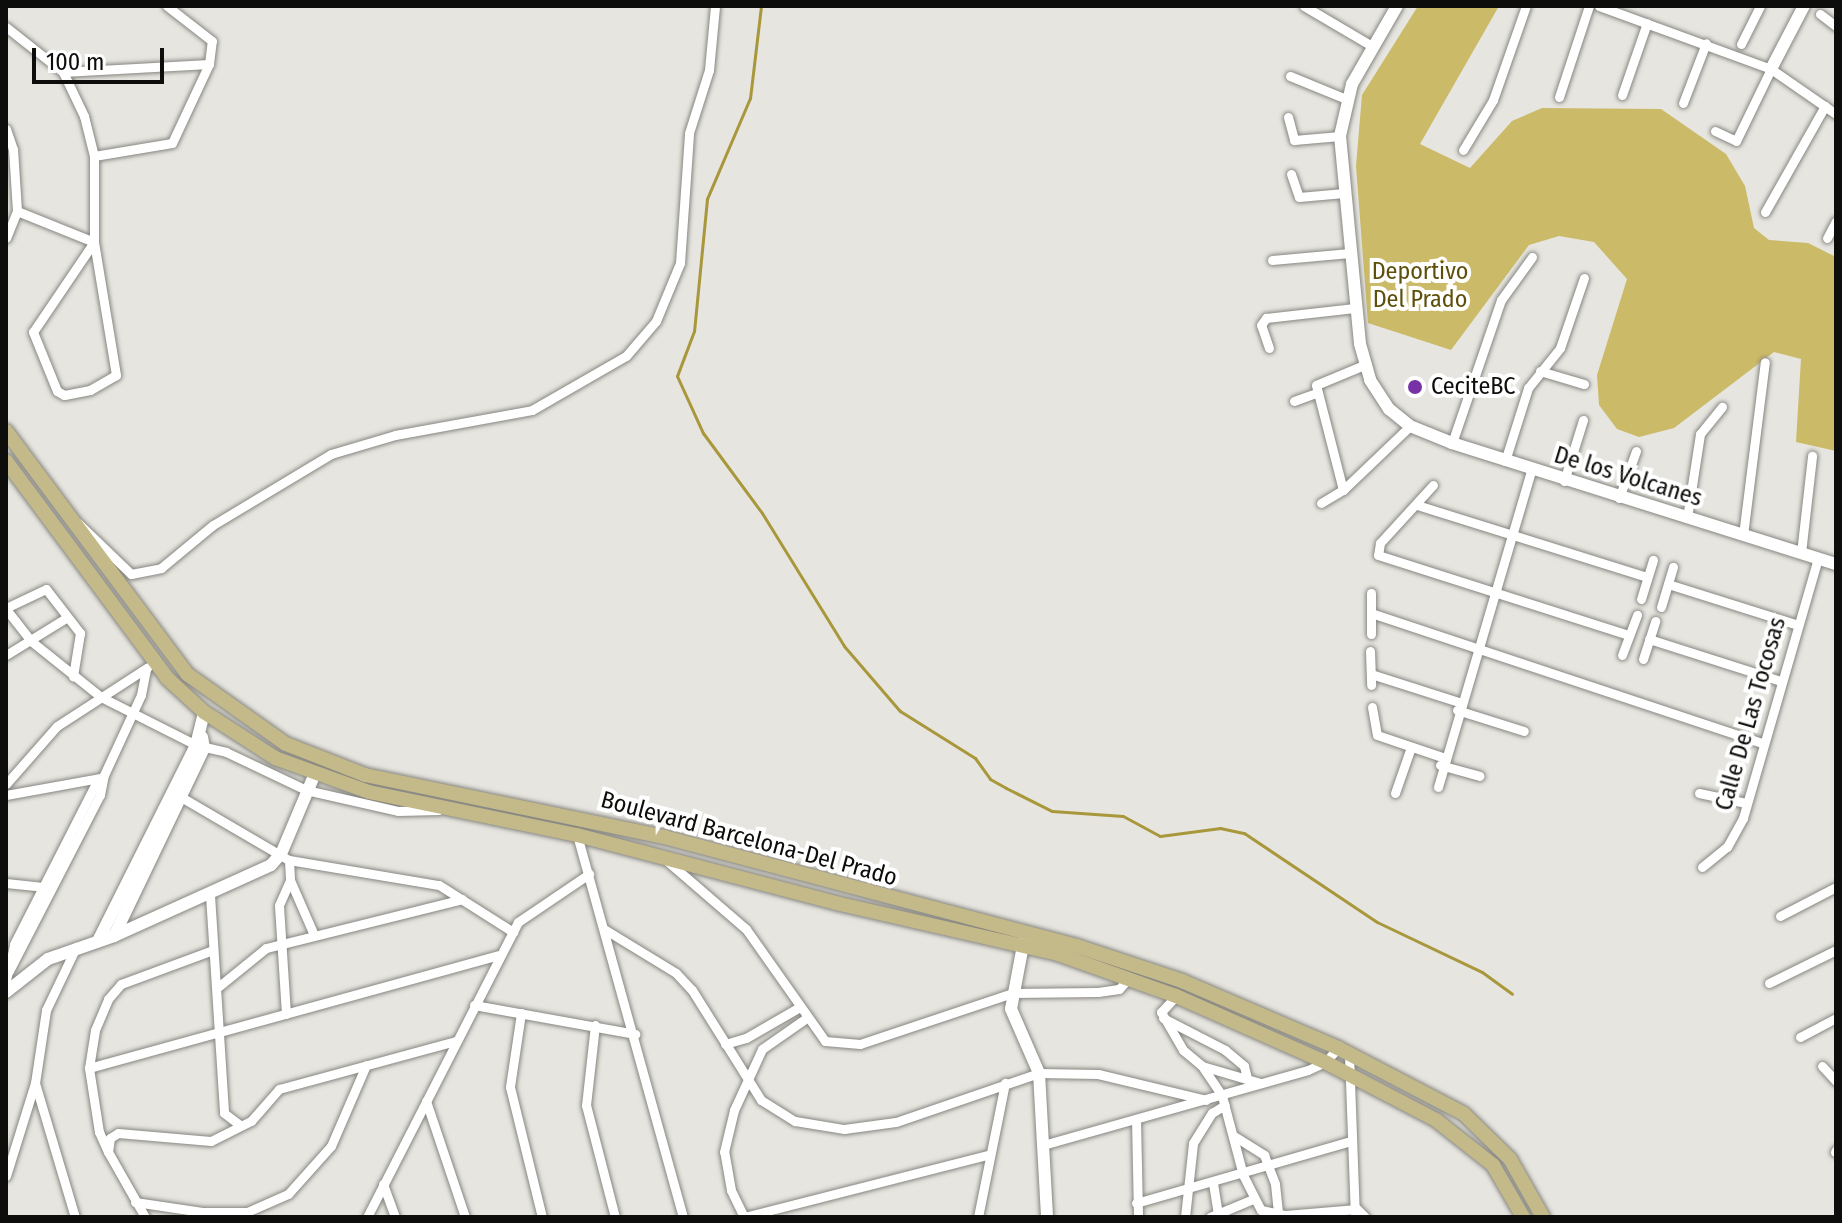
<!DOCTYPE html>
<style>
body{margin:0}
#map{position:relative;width:1842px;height:1223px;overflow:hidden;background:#e6e5df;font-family:"Fira Sans Condensed",sans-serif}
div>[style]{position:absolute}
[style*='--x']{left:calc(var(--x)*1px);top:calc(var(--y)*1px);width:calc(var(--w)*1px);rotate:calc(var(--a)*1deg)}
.green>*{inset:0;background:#cbba67}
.stream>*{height:3px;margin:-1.5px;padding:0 1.5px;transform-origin:1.5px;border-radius:1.5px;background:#a9973c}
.roads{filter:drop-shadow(0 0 2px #878681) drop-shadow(0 0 2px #878681)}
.minor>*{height:9px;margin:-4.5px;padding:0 4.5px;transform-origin:4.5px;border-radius:4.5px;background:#fff}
.tertiary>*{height:12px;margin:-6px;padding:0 6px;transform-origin:6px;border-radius:6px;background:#fff}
.primary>*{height:14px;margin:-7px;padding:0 7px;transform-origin:7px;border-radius:7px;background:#c3b989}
.dots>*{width:22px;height:22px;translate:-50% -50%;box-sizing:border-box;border:4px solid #fff;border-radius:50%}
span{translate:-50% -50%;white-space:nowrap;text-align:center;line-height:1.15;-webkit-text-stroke:8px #fff;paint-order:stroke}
.park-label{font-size:24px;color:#5e500a}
.poi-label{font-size:24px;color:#0d0d0b}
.left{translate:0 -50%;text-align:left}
.street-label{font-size:24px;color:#0d0d0b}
.frame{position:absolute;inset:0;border:8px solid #0d0d0b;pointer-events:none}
.scale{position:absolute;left:32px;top:48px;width:132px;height:36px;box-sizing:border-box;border:4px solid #0d0d0b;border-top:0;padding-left:10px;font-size:24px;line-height:28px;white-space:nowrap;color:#0d0d0b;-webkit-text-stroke:6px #fff;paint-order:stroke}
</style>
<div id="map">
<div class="green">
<i style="clip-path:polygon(1418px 6px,1499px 6px,1420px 144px,1470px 168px,1512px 121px,1542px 108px,1661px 109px,1726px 154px,1745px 186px,1754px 228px,1769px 240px,1808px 243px,1836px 257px,1836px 451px,1796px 442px,1801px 359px,1774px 352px,1674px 428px,1639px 437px,1617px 429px,1599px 405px,1597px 375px,1627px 279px,1594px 242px,1559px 236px,1529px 245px,1451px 350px,1368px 323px,1356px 166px,1362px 95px)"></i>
</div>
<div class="stream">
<i style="--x:761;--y:6;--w:93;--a:96.8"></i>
<i style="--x:750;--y:98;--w:110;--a:113.1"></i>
<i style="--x:707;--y:199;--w:133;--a:95.6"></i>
<i style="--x:694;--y:331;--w:48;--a:110.7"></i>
<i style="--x:677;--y:376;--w:63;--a:65.5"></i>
<i style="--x:703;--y:433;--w:99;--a:53.6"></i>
<i style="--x:762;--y:513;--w:156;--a:58.3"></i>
<i style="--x:844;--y:646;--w:86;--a:49.3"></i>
<i style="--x:900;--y:711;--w:89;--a:32.1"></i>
<i style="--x:975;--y:758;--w:26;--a:54"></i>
<i style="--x:990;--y:779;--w:18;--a:29"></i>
<i style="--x:1006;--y:788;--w:51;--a:26.6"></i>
<i style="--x:1052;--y:811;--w:71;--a:4"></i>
<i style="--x:1123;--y:816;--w:42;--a:28.4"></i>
<i style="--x:1160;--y:836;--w:61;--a:-7.6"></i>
<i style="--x:1220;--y:828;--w:25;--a:12"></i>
<i style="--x:1244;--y:833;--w:160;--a:33.8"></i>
<i style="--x:1377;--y:922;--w:116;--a:25.5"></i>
<i style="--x:1482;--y:972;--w:37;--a:36"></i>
</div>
<div class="roads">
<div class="minor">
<i style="--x:1304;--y:6;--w:79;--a:30.5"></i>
<i style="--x:1599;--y:6;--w:183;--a:20.1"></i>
<i style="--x:1771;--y:69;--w:79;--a:34.7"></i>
<i style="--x:1820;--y:14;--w:20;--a:37"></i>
<i style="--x:6;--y:27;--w:73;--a:38.3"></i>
<i style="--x:63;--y:72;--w:49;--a:64.5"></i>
<i style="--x:84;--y:116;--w:41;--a:76"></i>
<i style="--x:94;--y:156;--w:86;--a:90"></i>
<i style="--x:94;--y:242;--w:135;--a:80.6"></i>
<i style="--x:116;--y:375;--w:30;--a:150"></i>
<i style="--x:90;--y:390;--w:26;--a:169"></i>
<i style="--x:64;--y:395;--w:8;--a:-150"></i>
<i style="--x:57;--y:391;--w:64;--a:-112.1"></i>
<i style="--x:33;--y:332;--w:109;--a:-55.9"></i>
<i style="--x:1741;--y:44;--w:42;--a:-63.4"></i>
<i style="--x:63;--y:72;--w:146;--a:-3.1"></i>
<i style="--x:1290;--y:76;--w:61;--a:22.3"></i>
<i style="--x:1622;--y:95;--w:76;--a:-70.9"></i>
<i style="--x:1559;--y:97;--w:96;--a:-71.8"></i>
<i style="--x:1683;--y:103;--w:64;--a:-69"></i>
<i style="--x:1288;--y:117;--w:24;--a:75"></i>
<i style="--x:1294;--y:140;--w:46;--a:-5"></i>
<i style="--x:6;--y:129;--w:21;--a:71"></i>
<i style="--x:13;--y:149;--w:62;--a:86.3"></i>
<i style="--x:17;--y:211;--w:29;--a:112"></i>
<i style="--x:1715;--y:131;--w:23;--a:25"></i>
<i style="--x:1736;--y:141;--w:80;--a:-64.1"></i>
<i style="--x:1463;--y:150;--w:58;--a:-59"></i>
<i style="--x:1493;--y:100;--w:100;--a:-70.7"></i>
<i style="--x:94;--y:156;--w:79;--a:-9.5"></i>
<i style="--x:172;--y:143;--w:87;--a:-64.9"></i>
<i style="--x:209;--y:64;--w:23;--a:-83"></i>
<i style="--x:212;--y:41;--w:57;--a:-142.1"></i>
<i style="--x:1291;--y:174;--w:24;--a:71"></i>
<i style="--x:1299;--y:197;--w:45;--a:-5.1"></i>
<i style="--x:17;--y:211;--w:83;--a:21.9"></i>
<i style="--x:1765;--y:212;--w:122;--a:-60.5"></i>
<i style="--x:1827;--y:238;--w:19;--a:-62"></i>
<i style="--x:1272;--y:260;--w:78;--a:-5.1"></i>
<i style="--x:1269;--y:348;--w:24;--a:-109"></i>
<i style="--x:1261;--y:325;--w:9;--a:-54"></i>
<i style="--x:1266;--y:318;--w:89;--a:-6.5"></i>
<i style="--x:1540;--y:371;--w:46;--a:16.5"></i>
<i style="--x:1294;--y:401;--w:23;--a:-20"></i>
<i style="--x:1452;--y:443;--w:151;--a:-71.1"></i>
<i style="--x:1501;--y:300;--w:53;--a:-54.2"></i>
<i style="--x:1505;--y:461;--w:77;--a:-72.5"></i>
<i style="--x:1528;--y:388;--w:51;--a:-51.3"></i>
<i style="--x:1560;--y:348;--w:74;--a:-71.1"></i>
<i style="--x:1564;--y:481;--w:64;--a:-72.7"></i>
<i style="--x:1433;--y:485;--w:79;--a:132.4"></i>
<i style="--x:1380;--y:543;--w:12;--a:99"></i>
<i style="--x:1378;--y:555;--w:263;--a:17.7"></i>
<i style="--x:1343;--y:490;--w:108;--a:-104.4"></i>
<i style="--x:1316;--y:385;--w:52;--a:-22.6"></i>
<i style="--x:1619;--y:498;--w:50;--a:-70.1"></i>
<i style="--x:1321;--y:503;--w:26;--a:-31"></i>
<i style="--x:1343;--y:490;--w:93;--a:-43.7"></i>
<i style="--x:1417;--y:505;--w:241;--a:17.4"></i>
<i style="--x:1687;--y:518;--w:85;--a:-81.2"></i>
<i style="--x:1700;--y:434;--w:35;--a:-51"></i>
<i style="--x:77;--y:522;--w:75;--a:43.9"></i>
<i style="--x:131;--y:574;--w:31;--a:-11"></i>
<i style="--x:161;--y:568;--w:67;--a:-39.6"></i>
<i style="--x:213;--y:525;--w:138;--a:-31"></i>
<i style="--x:331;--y:454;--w:67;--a:-16.5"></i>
<i style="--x:395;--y:435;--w:139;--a:-10.3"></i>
<i style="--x:532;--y:410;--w:108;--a:-29.9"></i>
<i style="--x:626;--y:356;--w:46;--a:-49.4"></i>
<i style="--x:656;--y:321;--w:63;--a:-67.5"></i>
<i style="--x:680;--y:263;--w:130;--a:-86"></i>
<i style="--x:689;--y:133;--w:66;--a:-72.4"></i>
<i style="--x:709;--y:70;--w:64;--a:-84.6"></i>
<i style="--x:1743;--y:535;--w:174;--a:-82.8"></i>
<i style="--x:1801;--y:553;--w:98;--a:-83.5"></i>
<i style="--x:1668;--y:584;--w:136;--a:17.5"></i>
<i style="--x:1641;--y:599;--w:41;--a:-72.9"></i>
<i style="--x:8;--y:607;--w:42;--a:-25.3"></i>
<i style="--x:46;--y:589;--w:56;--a:52.3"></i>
<i style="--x:80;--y:633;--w:44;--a:99.2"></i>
<i style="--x:1661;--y:607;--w:42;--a:-73.3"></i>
<i style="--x:6;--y:609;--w:41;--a:52"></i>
<i style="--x:31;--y:641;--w:90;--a:38.7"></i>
<i style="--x:101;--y:697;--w:106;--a:26.8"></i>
<i style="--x:196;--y:745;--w:31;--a:13"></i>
<i style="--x:226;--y:752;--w:89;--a:25.4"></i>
<i style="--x:306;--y:790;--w:94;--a:12.9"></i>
<i style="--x:398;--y:811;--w:41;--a:-1.4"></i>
<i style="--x:1371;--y:613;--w:412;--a:18.4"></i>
<i style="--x:1371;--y:634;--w:41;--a:-90"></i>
<i style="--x:1649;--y:639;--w:139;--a:17.7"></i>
<i style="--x:1370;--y:651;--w:34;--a:88"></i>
<i style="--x:6;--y:655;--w:70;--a:-31.7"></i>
<i style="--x:1622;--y:655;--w:43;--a:-69.4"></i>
<i style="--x:1643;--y:659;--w:40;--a:-72"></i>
<i style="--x:1371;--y:674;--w:92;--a:17.7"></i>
<i style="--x:1372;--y:707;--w:28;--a:80"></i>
<i style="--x:1377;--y:735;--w:69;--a:18.7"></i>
<i style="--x:1457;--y:710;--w:70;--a:17.4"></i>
<i style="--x:1440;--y:765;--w:41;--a:15.4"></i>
<i style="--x:6;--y:784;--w:77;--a:-48.7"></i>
<i style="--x:57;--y:726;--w:108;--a:-33"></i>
<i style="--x:1438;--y:787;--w:330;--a:-73.6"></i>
<i style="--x:1395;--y:793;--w:49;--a:-70.8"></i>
<i style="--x:1699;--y:793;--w:48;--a:12"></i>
<i style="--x:6;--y:795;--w:96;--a:-10.3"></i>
<i style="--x:181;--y:797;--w:125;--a:30.3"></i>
<i style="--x:289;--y:860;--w:152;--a:9.5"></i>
<i style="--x:439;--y:885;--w:88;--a:32.4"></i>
<i style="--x:577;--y:835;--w:396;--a:74.5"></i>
<i style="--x:289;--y:860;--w:20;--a:87"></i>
<i style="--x:290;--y:880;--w:60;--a:66.4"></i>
<i style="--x:666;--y:860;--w:106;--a:40.8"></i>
<i style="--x:746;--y:929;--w:137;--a:54.8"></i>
<i style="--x:825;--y:1041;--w:35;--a:5"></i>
<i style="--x:860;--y:1044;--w:160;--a:-18.5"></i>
<i style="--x:1012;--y:993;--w:86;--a:-0.7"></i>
<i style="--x:1098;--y:992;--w:21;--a:-8"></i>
<i style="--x:1119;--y:989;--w:13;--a:-48"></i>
<i style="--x:1702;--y:867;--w:32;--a:-39"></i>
<i style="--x:1727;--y:847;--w:33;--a:-61"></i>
<i style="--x:1743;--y:818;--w:271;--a:-73.9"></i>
<i style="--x:6;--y:883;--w:37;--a:6"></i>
<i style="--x:210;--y:895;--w:218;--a:86.3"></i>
<i style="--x:224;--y:1113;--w:20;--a:37"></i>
<i style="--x:1780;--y:916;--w:63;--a:-27.4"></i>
<i style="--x:604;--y:929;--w:84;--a:31.4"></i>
<i style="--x:676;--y:973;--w:23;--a:47"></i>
<i style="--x:692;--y:990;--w:130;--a:57.9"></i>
<i style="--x:761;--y:1100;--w:40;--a:32"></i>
<i style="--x:795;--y:1121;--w:50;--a:9.3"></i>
<i style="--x:844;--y:1129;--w:52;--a:-7.7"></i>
<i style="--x:896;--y:1122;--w:151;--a:-18.9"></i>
<i style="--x:1039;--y:1073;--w:59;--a:1"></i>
<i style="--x:1098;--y:1074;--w:111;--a:13.5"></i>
<i style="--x:9;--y:971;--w:198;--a:-62.7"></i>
<i style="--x:100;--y:795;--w:20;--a:-79"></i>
<i style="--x:104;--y:775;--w:88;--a:-65.2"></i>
<i style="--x:141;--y:695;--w:26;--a:-79"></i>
<i style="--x:6;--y:980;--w:37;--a:-77"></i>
<i style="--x:14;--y:944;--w:185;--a:-63"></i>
<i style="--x:1769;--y:983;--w:75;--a:-26.2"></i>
<i style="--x:218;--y:987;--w:62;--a:-39.1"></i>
<i style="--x:266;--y:948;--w:202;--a:-14"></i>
<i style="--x:1176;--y:996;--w:22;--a:133"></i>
<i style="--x:1161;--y:1012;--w:44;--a:59.9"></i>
<i style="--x:1183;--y:1050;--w:25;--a:40"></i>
<i style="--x:1202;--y:1066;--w:60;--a:16.3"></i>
<i style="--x:474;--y:1005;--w:164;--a:10.2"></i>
<i style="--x:521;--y:1013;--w:75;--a:98.5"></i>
<i style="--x:510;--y:1087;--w:134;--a:76.2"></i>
<i style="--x:286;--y:1014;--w:109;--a:-93.7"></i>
<i style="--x:279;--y:905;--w:27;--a:-66"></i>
<i style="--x:1163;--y:1018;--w:70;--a:27.3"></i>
<i style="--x:1225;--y:1050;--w:25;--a:40"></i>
<i style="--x:1244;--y:1066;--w:12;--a:76"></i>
<i style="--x:595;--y:1025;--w:81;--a:96.4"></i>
<i style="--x:586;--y:1105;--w:116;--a:75.5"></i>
<i style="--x:1800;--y:1037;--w:41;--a:-27.8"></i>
<i style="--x:725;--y:1044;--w:22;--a:-16"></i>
<i style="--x:746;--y:1038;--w:60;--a:-30"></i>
<i style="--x:1349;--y:1054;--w:163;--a:87.9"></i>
<i style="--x:1202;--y:1066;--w:36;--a:56"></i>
<i style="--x:1222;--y:1096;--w:82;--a:75.1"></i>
<i style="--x:1243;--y:1175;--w:39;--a:63"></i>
<i style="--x:1261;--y:1210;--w:25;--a:12"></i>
<i style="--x:1285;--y:1215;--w:72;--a:-4.8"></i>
<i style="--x:1357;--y:1209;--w:11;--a:45"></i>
<i style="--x:1822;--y:1066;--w:21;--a:47"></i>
<i style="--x:89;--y:1068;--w:424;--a:-15.4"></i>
<i style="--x:35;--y:1083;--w:140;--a:73.4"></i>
<i style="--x:426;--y:1101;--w:122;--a:71.4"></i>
<i style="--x:1136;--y:1119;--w:98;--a:88.8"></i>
<i style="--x:1234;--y:1136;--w:36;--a:32"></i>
<i style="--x:1264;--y:1155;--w:31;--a:69"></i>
<i style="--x:1275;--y:1184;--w:31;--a:84"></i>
<i style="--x:1043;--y:1145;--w:275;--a:-15.8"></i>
<i style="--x:1308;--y:1070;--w:19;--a:-25"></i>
<i style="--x:1325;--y:1062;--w:19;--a:-47"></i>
<i style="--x:108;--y:1152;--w:22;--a:-114"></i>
<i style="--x:99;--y:1132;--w:65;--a:-98.9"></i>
<i style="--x:89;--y:1068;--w:38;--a:-81"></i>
<i style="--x:95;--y:1030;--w:34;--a:-67"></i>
<i style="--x:108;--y:999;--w:20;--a:-49"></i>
<i style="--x:121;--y:984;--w:98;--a:-20.3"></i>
<i style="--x:1835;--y:1152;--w:2;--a:-63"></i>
<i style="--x:6;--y:1176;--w:97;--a:-72.7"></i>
<i style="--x:35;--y:1083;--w:74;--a:-81.4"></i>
<i style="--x:46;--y:1010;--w:70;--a:-64.5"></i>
<i style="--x:1213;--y:1183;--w:30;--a:81"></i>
<i style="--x:383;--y:1184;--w:35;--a:70"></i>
<i style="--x:135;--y:1202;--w:68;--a:8.5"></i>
<i style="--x:202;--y:1212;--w:45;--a:0"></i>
<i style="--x:247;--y:1212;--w:45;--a:-23.7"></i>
<i style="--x:288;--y:1194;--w:64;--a:-48.1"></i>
<i style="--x:331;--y:1146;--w:88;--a:-66.6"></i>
<i style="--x:1136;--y:1203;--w:224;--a:-16.1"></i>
<i style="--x:145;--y:1217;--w:75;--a:-119.6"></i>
<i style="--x:108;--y:1152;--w:14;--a:-82"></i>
<i style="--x:110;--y:1138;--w:9;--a:-32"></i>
<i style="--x:118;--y:1133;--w:93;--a:4.9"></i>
<i style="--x:211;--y:1141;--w:45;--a:-26.6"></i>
<i style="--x:251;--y:1121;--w:43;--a:-48.8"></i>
<i style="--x:279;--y:1089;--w:183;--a:-15.2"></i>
<i style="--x:367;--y:1217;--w:331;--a:-62.9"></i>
<i style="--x:518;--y:922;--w:86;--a:-34.1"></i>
<i style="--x:744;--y:1217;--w:252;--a:-14.3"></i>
<i style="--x:744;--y:1217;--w:30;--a:-116"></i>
<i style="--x:731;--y:1190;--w:39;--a:-100"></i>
<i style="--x:724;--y:1152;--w:43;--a:-76.6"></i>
<i style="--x:734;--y:1110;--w:67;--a:-65.3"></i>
<i style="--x:762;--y:1049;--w:52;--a:-34.9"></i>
<i style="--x:978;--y:1217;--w:137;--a:-78.6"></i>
<i style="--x:1185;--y:1217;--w:74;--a:-83.8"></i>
<i style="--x:1193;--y:1143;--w:36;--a:-58"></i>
<i style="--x:1212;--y:1113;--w:15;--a:-32"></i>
<i style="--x:1210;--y:1217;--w:47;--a:-22.7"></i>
</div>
<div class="tertiary">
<i style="--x:1397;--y:6;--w:90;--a:120"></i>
<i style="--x:1352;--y:84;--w:53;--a:103"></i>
<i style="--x:1340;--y:136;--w:209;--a:84.5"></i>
<i style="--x:1360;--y:344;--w:37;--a:74"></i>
<i style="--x:1370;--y:380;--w:35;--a:57"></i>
<i style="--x:1389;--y:409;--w:27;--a:39"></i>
<i style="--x:1410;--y:426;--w:45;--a:22"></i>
<i style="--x:1452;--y:443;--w:403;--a:17.5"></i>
<i style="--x:1771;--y:69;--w:71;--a:-62.4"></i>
<i style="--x:114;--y:936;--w:208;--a:-64.4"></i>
<i style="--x:204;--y:748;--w:11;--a:-100"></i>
<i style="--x:99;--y:939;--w:217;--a:-63.4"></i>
<i style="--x:196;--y:745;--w:34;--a:-76"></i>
<i style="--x:1024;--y:940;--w:70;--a:100.7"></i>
<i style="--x:1011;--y:1009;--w:70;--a:66.4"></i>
<i style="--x:1039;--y:1073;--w:144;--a:86.8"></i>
<i style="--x:6;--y:992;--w:53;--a:-38.2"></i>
<i style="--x:48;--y:959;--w:70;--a:-19.2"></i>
<i style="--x:114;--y:936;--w:172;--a:-24.3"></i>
<i style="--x:271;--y:865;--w:15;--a:-48"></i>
<i style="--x:281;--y:854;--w:85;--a:-67.1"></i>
</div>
<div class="primary">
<i style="--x:6;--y:431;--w:303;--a:53.3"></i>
<i style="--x:187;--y:674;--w:121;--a:35.3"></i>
<i style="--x:286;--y:744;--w:85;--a:21.4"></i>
<i style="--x:365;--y:775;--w:305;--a:11.7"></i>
<i style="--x:664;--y:837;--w:427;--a:14.8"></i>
<i style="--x:1077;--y:946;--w:111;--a:18.4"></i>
<i style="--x:1182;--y:981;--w:170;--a:23.2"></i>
<i style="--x:1338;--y:1048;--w:142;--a:27.6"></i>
<i style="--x:1464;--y:1114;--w:64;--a:44.4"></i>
<i style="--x:1510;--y:1159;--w:67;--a:60.4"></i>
<i style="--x:6;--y:461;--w:270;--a:53.4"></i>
<i style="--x:167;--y:678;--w:50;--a:42.6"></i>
<i style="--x:204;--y:712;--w:85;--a:32.9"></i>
<i style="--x:275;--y:758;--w:100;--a:19.9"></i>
<i style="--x:369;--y:792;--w:212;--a:11.7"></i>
<i style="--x:577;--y:835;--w:272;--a:14.7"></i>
<i style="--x:840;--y:904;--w:224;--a:12.9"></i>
<i style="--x:1058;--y:954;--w:125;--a:19.6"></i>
<i style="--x:1176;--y:996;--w:163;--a:23.9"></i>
<i style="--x:1325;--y:1062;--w:125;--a:27.6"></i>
<i style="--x:1436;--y:1120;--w:73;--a:38.3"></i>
<i style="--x:1493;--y:1165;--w:60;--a:60"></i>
</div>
</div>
<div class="dots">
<i style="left:1415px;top:387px;background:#7632a6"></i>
</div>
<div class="park-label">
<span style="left:1420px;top:286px">Deportivo<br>Del Prado</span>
</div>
<div class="poi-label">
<span class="left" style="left:1431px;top:387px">CeciteBC</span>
</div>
<div class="street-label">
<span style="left:1628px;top:477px;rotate:17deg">De los Volcanes</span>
<span style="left:1751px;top:714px;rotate:-74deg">Calle De Las Tocosas</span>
<span style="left:749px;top:839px;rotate:15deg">Boulevard Barcelona-Del Prado</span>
</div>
<div class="frame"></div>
<div class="scale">100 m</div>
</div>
